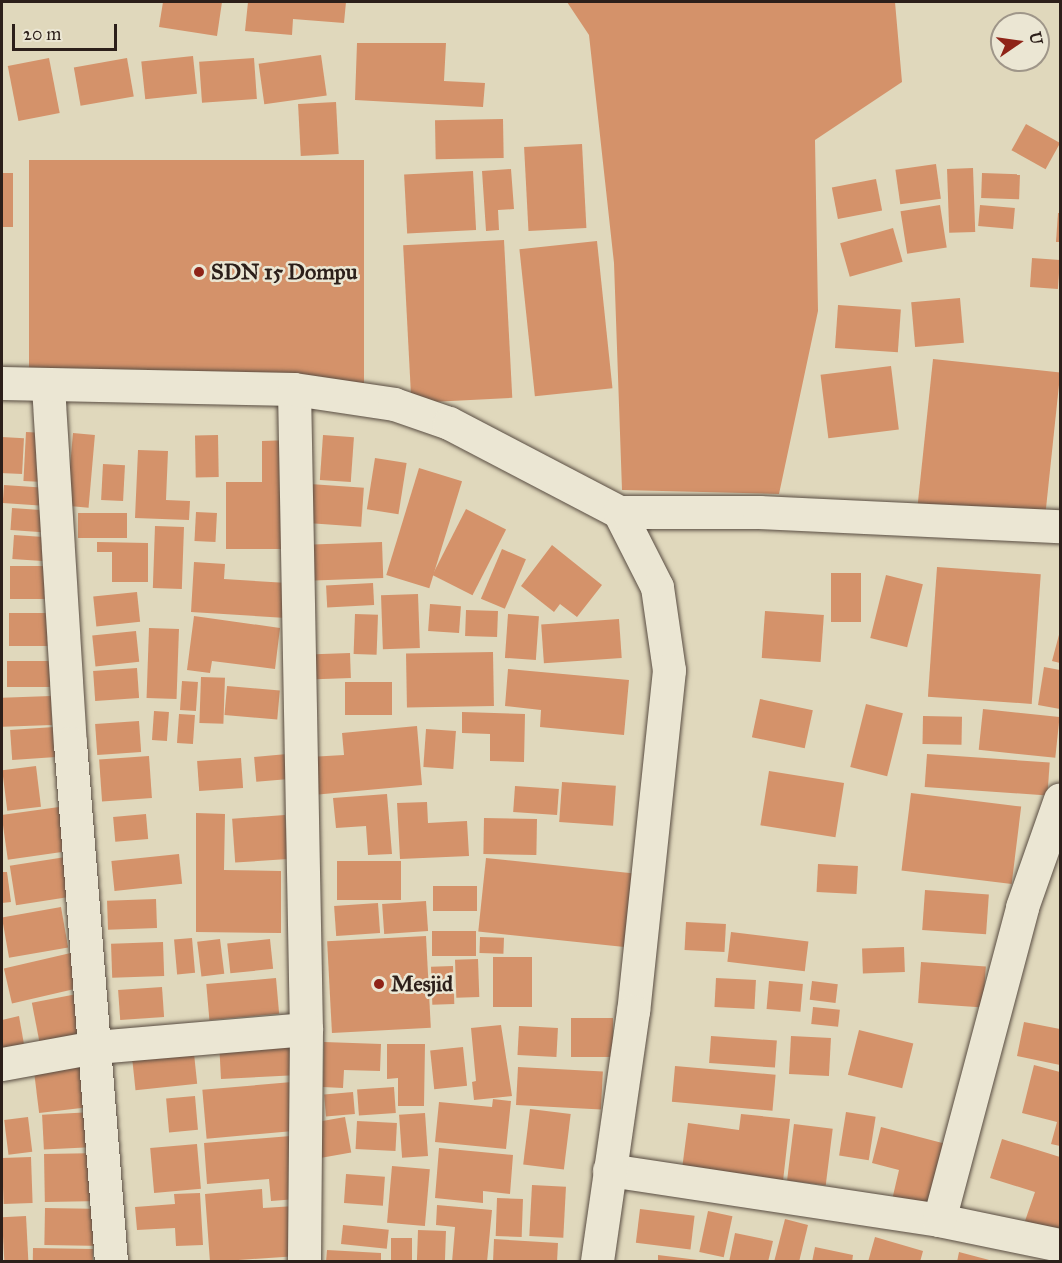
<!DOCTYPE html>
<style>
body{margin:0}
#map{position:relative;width:1062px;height:1263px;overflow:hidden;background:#e0d8bc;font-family:"IM FELL Great Primer",serif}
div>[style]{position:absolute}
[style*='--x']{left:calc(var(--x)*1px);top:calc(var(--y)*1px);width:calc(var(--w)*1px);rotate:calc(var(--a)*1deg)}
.building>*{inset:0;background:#d4926a;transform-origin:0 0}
.roads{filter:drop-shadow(0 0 2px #594d42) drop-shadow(0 0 2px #594d42)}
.street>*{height:33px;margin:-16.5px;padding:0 16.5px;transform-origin:16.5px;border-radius:16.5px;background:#ebe6d3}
.secondary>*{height:33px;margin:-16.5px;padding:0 16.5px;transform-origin:16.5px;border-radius:16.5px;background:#ebe6d3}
.dots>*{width:16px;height:16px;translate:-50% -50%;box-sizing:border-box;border:3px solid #ebe6d3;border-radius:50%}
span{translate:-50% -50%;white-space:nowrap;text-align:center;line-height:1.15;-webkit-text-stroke:5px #ebe6d3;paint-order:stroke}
.poi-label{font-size:22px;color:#2c1f1a;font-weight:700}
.left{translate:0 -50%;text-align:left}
.frame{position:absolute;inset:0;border:3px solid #2c1f1a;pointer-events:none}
.north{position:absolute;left:990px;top:12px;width:60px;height:60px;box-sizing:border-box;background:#ebe6d3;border:2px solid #9f9689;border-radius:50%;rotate:77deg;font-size:16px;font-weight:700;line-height:24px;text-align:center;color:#2c1f1a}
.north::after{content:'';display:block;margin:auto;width:21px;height:27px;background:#8f2418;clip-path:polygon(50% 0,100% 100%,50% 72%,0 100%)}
.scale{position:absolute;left:12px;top:24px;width:105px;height:27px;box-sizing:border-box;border:3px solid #2c1f1a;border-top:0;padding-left:8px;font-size:18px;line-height:21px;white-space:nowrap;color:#2c1f1a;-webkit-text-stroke:4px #ebe6d3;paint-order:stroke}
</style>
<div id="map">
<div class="building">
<i style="clip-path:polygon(163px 2px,222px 2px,217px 36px,159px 27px)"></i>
<i style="clip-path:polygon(248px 2px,346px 2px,344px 23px,293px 19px,292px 35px,245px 31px)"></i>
<i style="clip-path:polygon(567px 2px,895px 2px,902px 82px,815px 140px,818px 311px,779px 494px,622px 490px,614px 263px,589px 35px)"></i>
<i style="clip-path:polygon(357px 43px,446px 43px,444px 81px,485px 83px,483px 107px,355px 100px)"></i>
<i style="left:321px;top:55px;width:41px;height:63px;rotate:82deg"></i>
<i style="left:193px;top:56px;width:38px;height:52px;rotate:84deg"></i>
<i style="left:49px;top:58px;width:56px;height:42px;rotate:79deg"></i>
<i style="left:127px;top:58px;width:39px;height:54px;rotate:80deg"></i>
<i style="left:254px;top:58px;width:41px;height:55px;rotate:86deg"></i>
<i style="left:336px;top:102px;width:52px;height:38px;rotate:87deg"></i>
<i style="left:503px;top:119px;width:39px;height:68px;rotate:89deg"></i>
<i style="left:1026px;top:124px;width:39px;height:30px;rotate:29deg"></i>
<i style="left:582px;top:144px;width:84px;height:58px;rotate:87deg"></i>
<i style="left:29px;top:160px;width:335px;height:223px"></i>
<i style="left:936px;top:164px;width:35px;height:41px;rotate:82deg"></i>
<i style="left:973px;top:168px;width:64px;height:26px;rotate:88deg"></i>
<i style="clip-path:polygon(511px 169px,514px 209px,498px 210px,499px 230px,486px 231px,482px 171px)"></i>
<i style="left:473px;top:171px;width:59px;height:69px;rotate:87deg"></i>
<i style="left:2px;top:173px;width:11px;height:54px"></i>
<i style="left:982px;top:173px;width:38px;height:25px;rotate:2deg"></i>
<i style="left:876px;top:179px;width:32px;height:45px;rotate:79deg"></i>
<i style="left:940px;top:205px;width:43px;height:40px;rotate:81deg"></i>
<i style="left:980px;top:205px;width:35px;height:21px;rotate:5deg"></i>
<i style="clip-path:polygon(1058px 213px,1060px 213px,1060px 242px,1056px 242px)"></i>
<i style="left:893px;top:228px;width:35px;height:55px;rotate:74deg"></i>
<i style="left:504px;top:240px;width:158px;height:101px;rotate:87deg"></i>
<i style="left:597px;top:241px;width:148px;height:78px;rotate:84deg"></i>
<i style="left:1032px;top:258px;width:28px;height:29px;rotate:4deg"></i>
<i style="left:960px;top:298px;width:45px;height:49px;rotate:85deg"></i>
<i style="left:838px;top:305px;width:63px;height:43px;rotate:4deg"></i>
<i style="left:933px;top:359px;width:128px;height:149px;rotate:6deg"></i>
<i style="left:891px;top:366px;width:64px;height:71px;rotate:83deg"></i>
<i style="left:26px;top:432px;width:20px;height:49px;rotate:3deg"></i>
<i style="left:73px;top:433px;width:22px;height:73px;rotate:5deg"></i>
<i style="left:218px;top:435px;width:42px;height:23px;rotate:89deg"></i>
<i style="left:323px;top:435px;width:31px;height:45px;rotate:4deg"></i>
<i style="left:2px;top:437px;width:22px;height:36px;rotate:3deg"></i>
<i style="clip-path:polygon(291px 440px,291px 549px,226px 549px,226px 482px,262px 482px,262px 441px)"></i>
<i style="clip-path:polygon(138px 450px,168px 451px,166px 500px,190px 501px,189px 520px,135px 518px)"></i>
<i style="left:375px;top:458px;width:32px;height:52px;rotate:9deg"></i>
<i style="left:103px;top:464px;width:22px;height:36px;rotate:3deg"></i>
<i style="left:419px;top:468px;width:45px;height:112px;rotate:17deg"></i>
<i style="left:310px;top:484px;width:54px;height:39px;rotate:4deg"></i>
<i style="left:4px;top:485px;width:44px;height:18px;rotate:4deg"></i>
<i style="left:12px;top:508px;width:43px;height:22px;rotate:4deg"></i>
<i style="left:466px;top:509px;width:45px;height:74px;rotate:27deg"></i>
<i style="left:196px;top:512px;width:21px;height:29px;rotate:3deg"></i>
<i style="left:78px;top:513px;width:49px;height:25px"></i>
<i style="left:155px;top:526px;width:29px;height:62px;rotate:2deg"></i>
<i style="left:14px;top:535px;width:41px;height:24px;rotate:4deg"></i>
<i style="clip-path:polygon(97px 542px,148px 543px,148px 582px,112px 582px,112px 552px,97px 552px)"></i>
<i style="left:382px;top:542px;width:36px;height:69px;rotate:88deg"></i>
<i style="clip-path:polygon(552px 545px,602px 585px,577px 617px,560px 604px,554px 612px,521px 586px)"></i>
<i style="left:502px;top:549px;width:26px;height:54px;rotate:23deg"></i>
<i style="clip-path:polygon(194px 562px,225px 564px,224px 579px,288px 583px,286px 618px,191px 612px)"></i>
<i style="left:10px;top:566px;width:43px;height:33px"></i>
<i style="left:937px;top:567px;width:104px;height:130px;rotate:4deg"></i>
<i style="left:831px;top:573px;width:30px;height:49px"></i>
<i style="left:886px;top:575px;width:38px;height:65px;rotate:14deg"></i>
<i style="left:373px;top:583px;width:22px;height:47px;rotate:87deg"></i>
<i style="left:137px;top:592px;width:30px;height:44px;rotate:84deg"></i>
<i style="left:418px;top:594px;width:54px;height:37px;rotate:88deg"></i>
<i style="left:430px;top:604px;width:31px;height:27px;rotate:4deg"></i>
<i style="left:466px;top:610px;width:32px;height:26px;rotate:2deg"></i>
<i style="left:765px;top:611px;width:59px;height:47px;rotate:4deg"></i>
<i style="left:9px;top:613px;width:44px;height:33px"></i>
<i style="left:355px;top:614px;width:23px;height:40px;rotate:2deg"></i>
<i style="left:508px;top:614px;width:31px;height:44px;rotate:4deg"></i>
<i style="clip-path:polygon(194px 616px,280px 628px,275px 669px,212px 661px,210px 673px,187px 670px)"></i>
<i style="left:619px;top:619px;width:39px;height:78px;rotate:86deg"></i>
<i style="left:149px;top:628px;width:30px;height:70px;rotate:2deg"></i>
<i style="left:136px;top:631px;width:31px;height:44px;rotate:84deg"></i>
<i style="clip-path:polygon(1060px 631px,1060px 663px,1052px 661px)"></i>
<i style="left:493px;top:652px;width:54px;height:87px;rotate:89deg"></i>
<i style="left:350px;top:653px;width:25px;height:35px;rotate:88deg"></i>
<i style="left:7px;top:661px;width:43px;height:26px"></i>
<i style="clip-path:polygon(1044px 667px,1060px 670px,1060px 709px,1038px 705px)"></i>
<i style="left:137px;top:668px;width:30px;height:44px;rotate:86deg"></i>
<i style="clip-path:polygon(508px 669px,629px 680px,624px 735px,540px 727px,541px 710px,505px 706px)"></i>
<i style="left:201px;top:677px;width:24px;height:46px;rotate:2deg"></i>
<i style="left:182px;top:681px;width:16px;height:29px;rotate:4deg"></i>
<i style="left:345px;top:682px;width:47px;height:33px"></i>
<i style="left:227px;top:686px;width:53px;height:29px;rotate:5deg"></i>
<i style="left:51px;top:696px;width:29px;height:49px;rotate:88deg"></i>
<i style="left:760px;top:699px;width:54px;height:39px;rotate:12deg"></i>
<i style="left:866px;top:704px;width:38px;height:65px;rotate:14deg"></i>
<i style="left:983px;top:709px;width:77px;height:41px;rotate:6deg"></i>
<i style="left:154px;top:711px;width:15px;height:29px;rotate:4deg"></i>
<i style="clip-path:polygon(462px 712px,525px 714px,524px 762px,490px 761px,490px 734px,462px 733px)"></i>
<i style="left:179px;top:714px;width:16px;height:29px;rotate:4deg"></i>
<i style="left:923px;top:716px;width:39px;height:28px;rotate:1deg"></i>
<i style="left:139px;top:721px;width:31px;height:44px;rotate:86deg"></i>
<i style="clip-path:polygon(417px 726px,422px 785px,313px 795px,309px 757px,344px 755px,342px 733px)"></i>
<i style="left:54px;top:727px;width:30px;height:44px;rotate:86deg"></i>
<i style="left:426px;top:729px;width:30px;height:38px;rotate:4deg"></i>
<i style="left:287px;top:754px;width:25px;height:33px;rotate:85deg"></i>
<i style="left:927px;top:754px;width:123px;height:33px;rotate:4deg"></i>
<i style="left:149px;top:756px;width:42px;height:50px;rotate:86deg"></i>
<i style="left:241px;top:758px;width:30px;height:44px;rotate:86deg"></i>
<i style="left:36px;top:766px;width:41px;height:34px;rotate:83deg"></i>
<i style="left:769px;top:771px;width:76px;height:55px;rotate:9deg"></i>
<i style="left:562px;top:782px;width:54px;height:40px;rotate:4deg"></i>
<i style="left:515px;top:786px;width:44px;height:26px;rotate:4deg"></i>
<i style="left:911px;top:793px;width:111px;height:78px;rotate:7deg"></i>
<i style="clip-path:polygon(387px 794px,392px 854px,368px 855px,366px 826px,336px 828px,333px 798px)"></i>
<i style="clip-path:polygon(427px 802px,428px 823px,467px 821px,469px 856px,400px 859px,397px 803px)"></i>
<i style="left:59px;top:807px;width:45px;height:58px;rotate:82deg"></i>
<i style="clip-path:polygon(196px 813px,225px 814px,224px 870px,281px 871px,281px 933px,196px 932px)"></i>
<i style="left:146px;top:814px;width:25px;height:33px;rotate:85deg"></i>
<i style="left:285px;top:815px;width:44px;height:53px;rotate:86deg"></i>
<i style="left:484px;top:818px;width:53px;height:36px;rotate:1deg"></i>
<i style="left:179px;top:854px;width:30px;height:68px;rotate:84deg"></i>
<i style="left:72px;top:856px;width:40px;height:63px;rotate:81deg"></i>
<i style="left:486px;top:858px;width:154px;height:74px;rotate:6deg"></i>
<i style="left:401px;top:861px;width:39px;height:64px;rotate:90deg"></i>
<i style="left:818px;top:864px;width:40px;height:28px;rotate:3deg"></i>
<i style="clip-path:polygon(2px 872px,7px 872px,11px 902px,2px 903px)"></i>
<i style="left:433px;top:886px;width:44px;height:25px"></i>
<i style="left:925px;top:890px;width:64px;height:40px;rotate:4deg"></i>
<i style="left:156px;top:899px;width:29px;height:49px;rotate:88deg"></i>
<i style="left:426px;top:901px;width:30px;height:44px;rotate:86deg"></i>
<i style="left:378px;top:903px;width:30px;height:44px;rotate:86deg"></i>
<i style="left:61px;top:907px;width:41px;height:60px;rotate:80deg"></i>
<i style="left:686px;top:922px;width:40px;height:28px;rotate:3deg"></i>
<i style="left:476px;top:931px;width:25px;height:44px;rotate:90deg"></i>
<i style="left:731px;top:932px;width:78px;height:30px;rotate:7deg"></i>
<i style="left:426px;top:936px;width:92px;height:99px;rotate:87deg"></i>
<i style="left:480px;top:937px;width:24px;height:16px;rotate:2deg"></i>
<i style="left:192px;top:938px;width:35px;height:18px;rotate:85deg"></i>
<i style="left:220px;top:939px;width:35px;height:23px;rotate:83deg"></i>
<i style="left:270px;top:939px;width:30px;height:43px;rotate:84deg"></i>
<i style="left:163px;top:942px;width:34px;height:52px;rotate:88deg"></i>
<i style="left:904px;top:947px;width:25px;height:42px;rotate:88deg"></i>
<i style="left:75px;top:952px;width:36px;height:73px;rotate:77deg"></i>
<i style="left:493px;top:957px;width:39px;height:50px"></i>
<i style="left:478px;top:959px;width:38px;height:23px;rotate:88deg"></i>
<i style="left:921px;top:962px;width:65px;height:41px;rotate:4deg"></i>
<i style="left:453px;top:966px;width:38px;height:22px;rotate:88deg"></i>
<i style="left:276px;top:978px;width:36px;height:70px;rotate:85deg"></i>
<i style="left:716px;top:978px;width:40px;height:29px;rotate:3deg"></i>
<i style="left:769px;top:981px;width:34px;height:28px;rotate:5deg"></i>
<i style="left:812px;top:981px;width:26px;height:19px;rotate:7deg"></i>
<i style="left:162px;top:987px;width:30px;height:44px;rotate:86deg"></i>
<i style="left:77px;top:994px;width:46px;height:46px;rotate:79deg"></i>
<i style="left:813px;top:1007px;width:27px;height:17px;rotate:6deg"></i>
<i style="clip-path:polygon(19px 1016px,25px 1050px,2px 1055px,2px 1020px)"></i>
<i style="left:571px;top:1018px;width:42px;height:39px"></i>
<i style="clip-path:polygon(1024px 1022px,1060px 1029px,1060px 1065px,1017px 1056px)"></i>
<i style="clip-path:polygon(501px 1025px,512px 1096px,474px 1100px,472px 1082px,476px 1081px,471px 1028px)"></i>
<i style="left:519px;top:1026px;width:39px;height:29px;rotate:3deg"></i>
<i style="left:859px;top:1030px;width:56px;height:46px;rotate:14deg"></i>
<i style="left:711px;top:1036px;width:66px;height:27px;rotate:4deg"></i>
<i style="left:791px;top:1036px;width:40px;height:38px;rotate:3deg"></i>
<i style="left:297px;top:1039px;width:36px;height:78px;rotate:87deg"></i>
<i style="clip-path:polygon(324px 1042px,381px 1044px,380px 1071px,344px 1070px,343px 1088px,323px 1087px)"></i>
<i style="left:193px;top:1044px;width:40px;height:62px;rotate:84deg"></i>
<i style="clip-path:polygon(387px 1044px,425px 1044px,424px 1106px,398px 1106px,398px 1078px,387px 1079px)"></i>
<i style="left:463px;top:1047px;width:39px;height:33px;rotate:84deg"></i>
<i style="left:86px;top:1060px;width:47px;height:53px;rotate:83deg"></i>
<i style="clip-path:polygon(1034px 1065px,1060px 1072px,1060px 1146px,1051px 1144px,1057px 1122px,1022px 1113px)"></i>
<i style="left:675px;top:1066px;width:101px;height:36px;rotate:5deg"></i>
<i style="left:518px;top:1067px;width:85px;height:38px;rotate:3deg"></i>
<i style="left:292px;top:1082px;width:49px;height:90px;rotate:85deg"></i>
<i style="left:394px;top:1087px;width:26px;height:37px;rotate:86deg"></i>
<i style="left:353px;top:1092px;width:22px;height:29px;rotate:85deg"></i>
<i style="left:195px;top:1096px;width:34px;height:29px;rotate:85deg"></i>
<i style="clip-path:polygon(493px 1099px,511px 1101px,506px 1149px,435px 1142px,439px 1102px,492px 1107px)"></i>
<i style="left:530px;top:1109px;width:41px;height:56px;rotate:7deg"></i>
<i style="left:93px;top:1112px;width:35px;height:51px;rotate:87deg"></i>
<i style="left:846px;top:1112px;width:30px;height:44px;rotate:9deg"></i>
<i style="left:425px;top:1113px;width:43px;height:26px;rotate:86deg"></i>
<i style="clip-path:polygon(741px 1114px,790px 1119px,782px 1190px,681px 1177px,688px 1123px,739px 1130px)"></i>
<i style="left:28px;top:1117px;width:35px;height:24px;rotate:83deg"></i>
<i style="left:345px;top:1117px;width:36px;height:33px;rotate:80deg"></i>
<i style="left:357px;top:1121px;width:40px;height:28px;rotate:3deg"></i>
<i style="left:794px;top:1124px;width:39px;height:57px;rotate:7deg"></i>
<i style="clip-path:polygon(881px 1127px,950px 1145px,934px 1211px,892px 1200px,899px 1170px,872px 1163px)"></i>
<i style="clip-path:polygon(291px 1136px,297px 1199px,271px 1201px,269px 1179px,207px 1184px,204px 1143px)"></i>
<i style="clip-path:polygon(1002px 1139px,1060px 1157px,1060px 1232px,1025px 1221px,1035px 1192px,990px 1178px)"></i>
<i style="left:197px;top:1144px;width:45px;height:47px;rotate:85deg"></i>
<i style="clip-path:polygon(439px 1148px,513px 1155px,510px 1194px,483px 1191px,483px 1203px,435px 1198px)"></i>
<i style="left:101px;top:1153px;width:48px;height:57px;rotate:89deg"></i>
<i style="left:31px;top:1157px;width:46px;height:29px;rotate:88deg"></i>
<i style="left:392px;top:1166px;width:38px;height:57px;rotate:5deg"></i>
<i style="left:346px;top:1174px;width:39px;height:29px;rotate:4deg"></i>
<i style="left:532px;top:1185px;width:34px;height:51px;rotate:3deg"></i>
<i style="clip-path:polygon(262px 1189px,263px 1208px,295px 1206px,298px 1256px,210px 1262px,205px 1194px)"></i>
<i style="clip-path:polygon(200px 1193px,203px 1245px,176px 1246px,175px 1228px,137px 1230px,135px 1207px,175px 1204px,174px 1194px)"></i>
<i style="left:497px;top:1198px;width:26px;height:38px;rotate:2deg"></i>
<i style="clip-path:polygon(437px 1205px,492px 1210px,487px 1262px,452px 1262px,455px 1227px,436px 1225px)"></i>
<i style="left:45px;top:1208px;width:61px;height:37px;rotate:1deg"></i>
<i style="left:640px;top:1209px;width:55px;height:34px;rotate:7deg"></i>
<i style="left:708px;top:1211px;width:25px;height:42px;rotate:12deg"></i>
<i style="left:26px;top:1216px;width:44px;height:24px;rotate:87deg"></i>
<i style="clip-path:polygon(785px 1219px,808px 1225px,799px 1262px,774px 1262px)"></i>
<i style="left:343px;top:1225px;width:46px;height:19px;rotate:6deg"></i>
<i style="left:418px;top:1230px;width:28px;height:32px;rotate:2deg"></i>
<i style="clip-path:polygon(735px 1233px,773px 1241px,768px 1262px,729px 1262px)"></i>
<i style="clip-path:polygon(875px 1237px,923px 1251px,920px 1262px,868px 1262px)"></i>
<i style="left:391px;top:1238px;width:21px;height:24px"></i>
<i style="clip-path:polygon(494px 1239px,558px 1243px,557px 1262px,493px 1262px)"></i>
<i style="clip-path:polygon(815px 1247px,853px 1255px,852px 1262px,812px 1262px)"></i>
<i style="left:33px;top:1248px;width:60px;height:14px;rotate:1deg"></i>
<i style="clip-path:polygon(327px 1250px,381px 1253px,381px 1262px,326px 1262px)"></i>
<i style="clip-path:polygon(959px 1252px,993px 1261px,993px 1262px,957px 1262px)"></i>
<i style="clip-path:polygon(658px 1255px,698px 1260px,698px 1262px,658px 1262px)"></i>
</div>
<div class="roads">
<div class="street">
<i style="--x:48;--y:386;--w:358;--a:86.5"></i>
<i style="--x:70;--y:743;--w:521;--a:85.48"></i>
<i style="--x:294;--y:389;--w:640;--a:88.93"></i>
<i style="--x:306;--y:1029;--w:233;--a:90.5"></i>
<i style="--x:2;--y:1064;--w:96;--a:-10.3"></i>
<i style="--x:96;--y:1047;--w:211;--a:-4.9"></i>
<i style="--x:609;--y:1170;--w:334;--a:8.6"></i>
<i style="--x:939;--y:1220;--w:124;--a:11.7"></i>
<i style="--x:939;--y:1220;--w:324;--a:-75.1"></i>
<i style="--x:1022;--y:907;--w:114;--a:-70.6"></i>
</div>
<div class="secondary">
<i style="--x:2;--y:383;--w:292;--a:1.2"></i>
<i style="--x:294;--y:389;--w:101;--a:8.5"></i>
<i style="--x:394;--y:404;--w:58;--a:19.1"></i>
<i style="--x:449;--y:423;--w:192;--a:27.6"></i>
<i style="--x:619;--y:512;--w:84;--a:63.1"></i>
<i style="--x:657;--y:587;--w:84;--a:81.8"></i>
<i style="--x:669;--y:670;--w:343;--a:96"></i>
<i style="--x:633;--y:1011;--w:254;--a:98.2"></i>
<i style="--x:619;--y:512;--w:140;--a:0"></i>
<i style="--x:759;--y:512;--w:301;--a:2.7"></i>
</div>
</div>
<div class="dots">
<i style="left:199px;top:272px;background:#8f2418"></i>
<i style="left:379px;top:984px;background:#8f2418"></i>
</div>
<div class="poi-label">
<span class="left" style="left:211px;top:272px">SDN 15 Dompu</span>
<span class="left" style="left:391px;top:984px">Mesjid</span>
</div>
<div class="frame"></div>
<div class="north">U</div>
<div class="scale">20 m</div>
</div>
